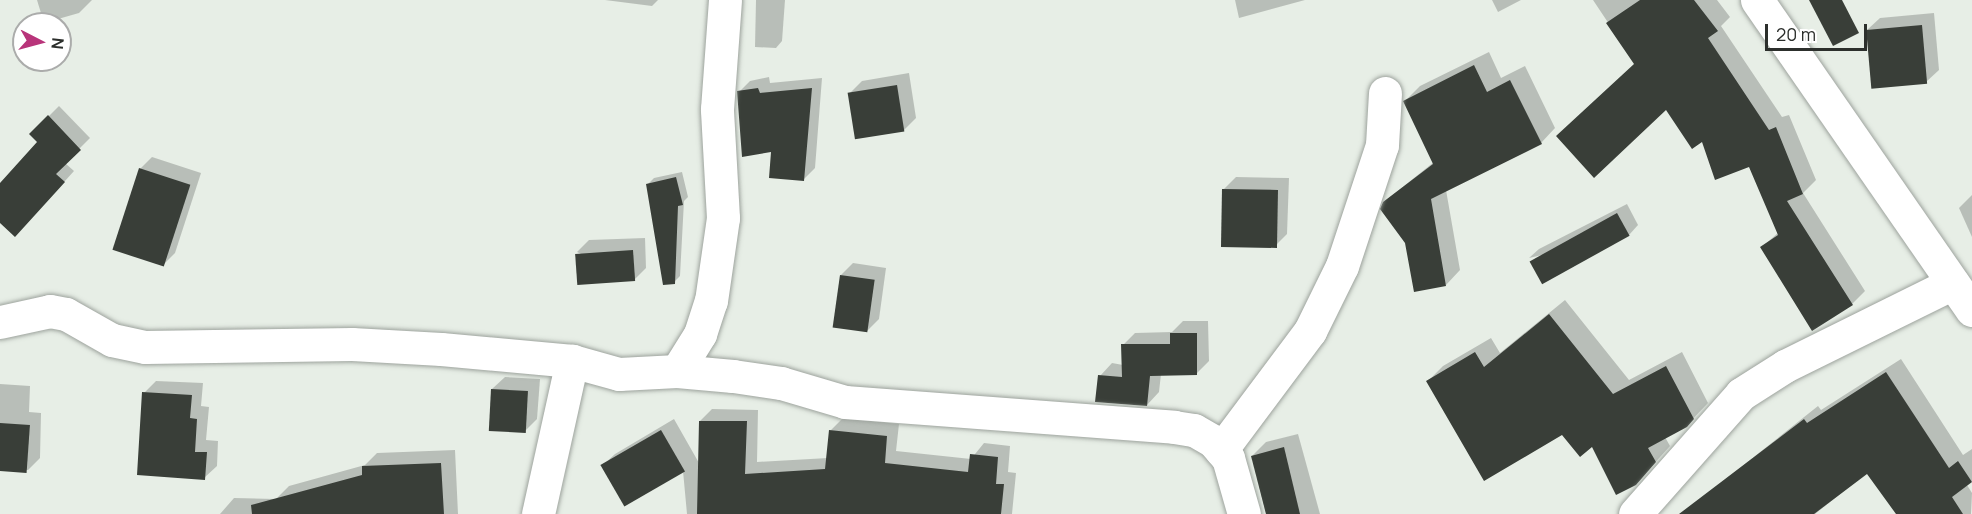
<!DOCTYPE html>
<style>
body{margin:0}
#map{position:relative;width:1972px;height:514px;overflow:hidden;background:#e7eee6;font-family:Manrope,sans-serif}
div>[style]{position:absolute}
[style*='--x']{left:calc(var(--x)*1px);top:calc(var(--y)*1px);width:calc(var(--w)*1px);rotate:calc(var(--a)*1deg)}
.shadow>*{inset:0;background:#0003}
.building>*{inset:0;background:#393e38;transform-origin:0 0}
.roads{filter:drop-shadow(0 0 2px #9da39d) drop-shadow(0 0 2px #9da39d)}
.street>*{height:33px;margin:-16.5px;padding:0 16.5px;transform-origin:16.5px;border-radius:16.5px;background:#fff}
.secondary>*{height:33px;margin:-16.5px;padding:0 16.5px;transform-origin:16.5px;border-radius:16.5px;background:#fff}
span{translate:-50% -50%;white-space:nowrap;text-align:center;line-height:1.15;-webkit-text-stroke:6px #fff;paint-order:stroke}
.north{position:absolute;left:12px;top:12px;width:60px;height:60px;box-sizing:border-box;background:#fff;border:2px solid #abacab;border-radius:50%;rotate:96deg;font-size:16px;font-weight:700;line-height:24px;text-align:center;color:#2c2f2c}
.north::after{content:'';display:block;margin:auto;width:21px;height:27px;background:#b8347a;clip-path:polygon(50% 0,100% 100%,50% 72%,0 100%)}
.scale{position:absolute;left:1765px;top:24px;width:102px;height:27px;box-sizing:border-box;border:3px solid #2c2f2c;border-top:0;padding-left:8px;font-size:18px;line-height:21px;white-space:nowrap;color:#2c2f2c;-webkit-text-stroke:4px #fff;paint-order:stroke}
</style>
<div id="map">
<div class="shadow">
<i style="clip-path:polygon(37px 0,92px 0,79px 13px,44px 23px)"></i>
<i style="clip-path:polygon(605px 0,658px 0,652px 6px)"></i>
<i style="clip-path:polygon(756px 0,785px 0,782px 41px,776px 48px,755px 47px)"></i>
<i style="clip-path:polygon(1235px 0,1305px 0,1239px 18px)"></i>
<i style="clip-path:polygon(1492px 0,1521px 0,1498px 12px)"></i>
<i style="clip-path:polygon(1593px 0,1717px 0,1730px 17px,1721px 26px,1782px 117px,1789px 115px,1816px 180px,1803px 193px,1865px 291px,1852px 304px,1762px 247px,1779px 232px,1750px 165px,1702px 140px,1635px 63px)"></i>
<i style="clip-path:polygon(1934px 13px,1939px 70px,1926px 82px,1867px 30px,1880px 18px)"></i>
<i style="clip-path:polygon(1489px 52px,1501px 78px,1525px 66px,1555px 128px,1541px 143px,1446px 190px,1460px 270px,1446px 285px,1407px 242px,1384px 202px,1434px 162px,1405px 101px,1420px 86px)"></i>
<i style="clip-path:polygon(909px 73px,916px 118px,904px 130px,850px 93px,862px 81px)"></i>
<i style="clip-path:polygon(769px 77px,770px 83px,822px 78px,815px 168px,804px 179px,773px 150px,739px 92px,750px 81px)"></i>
<i style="clip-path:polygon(59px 106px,90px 138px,65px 163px,74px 171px,26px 224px,0 221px,0 185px,39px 142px,31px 134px)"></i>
<i style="clip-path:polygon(152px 157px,201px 173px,175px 253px,163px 265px,140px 169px)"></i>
<i style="clip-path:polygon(682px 172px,688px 197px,684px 201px,680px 276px,674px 282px,648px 184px,654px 178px)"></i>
<i style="clip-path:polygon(1236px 177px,1289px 178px,1287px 234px,1275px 246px,1224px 189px)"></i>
<i style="clip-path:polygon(1972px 195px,1972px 237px,1959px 208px)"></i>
<i style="clip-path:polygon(1627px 204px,1638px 225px,1629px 235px,1529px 258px,1539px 249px)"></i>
<i style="clip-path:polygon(645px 238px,646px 268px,634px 280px,577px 252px,589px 240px)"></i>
<i style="clip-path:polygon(853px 263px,886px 268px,879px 319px,867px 331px,841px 275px)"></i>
<i style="clip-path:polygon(1565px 300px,1629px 380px,1682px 352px,1708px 403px,1686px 426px,1665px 437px,1670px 446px,1651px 467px,1428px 381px,1443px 366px,1491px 338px,1500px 353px)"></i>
<i style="clip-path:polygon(1183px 321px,1208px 321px,1209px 361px,1197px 373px,1161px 374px,1159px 392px,1147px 405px,1100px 376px,1112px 363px,1123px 365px,1123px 345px,1135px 333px,1172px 332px)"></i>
<i style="clip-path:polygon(1901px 359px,1963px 455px,1972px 449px,1972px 481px,1967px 485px,1972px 493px,1971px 514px,1897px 514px,1868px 472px,1815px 514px,1706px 514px,1697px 502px,1818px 406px,1821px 410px)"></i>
<i style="clip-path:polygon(505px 377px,540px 379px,537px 419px,525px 431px,492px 389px)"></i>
<i style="clip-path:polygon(156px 381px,203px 383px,201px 406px,209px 407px,206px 440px,218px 441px,217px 466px,204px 478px,144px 393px)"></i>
<i style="clip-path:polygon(0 384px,30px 386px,29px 412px,41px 413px,40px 458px,28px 470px,0 469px)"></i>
<i style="clip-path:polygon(712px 409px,758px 410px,757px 462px,828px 458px,830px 431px,843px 418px,899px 424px,896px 451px,971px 459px,984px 443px,1010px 446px,1008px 472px,1016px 473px,1012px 514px,687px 514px,683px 471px,602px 466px,615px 454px,674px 419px,699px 463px,700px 421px)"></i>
<i style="clip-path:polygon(1298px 434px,1320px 514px,1266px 514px,1252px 456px,1266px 442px)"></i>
<i style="clip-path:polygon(455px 450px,458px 514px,220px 514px,234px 498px,276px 499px,289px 486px,365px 465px,377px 453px)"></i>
</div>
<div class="building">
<i style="clip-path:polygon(1640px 0,1694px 0,1718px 31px,1708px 38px,1769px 130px,1776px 127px,1803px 194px,1787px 201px,1853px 305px,1812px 331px,1760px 247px,1778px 235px,1749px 167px,1715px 180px,1702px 142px,1692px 149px,1666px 110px,1594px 178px,1556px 136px,1634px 64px,1606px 23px)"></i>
<i style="clip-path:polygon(1809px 0,1842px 0,1859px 33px,1833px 46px)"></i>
<i style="left:1922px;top:25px;width:59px;height:56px;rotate:85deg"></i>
<i style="clip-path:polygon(1474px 65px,1487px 92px,1510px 80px,1542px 144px,1431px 199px,1446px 286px,1414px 292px,1405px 243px,1380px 209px,1383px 202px,1433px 164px,1403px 101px)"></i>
<i style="left:897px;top:85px;width:47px;height:50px;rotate:81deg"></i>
<i style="clip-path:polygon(758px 88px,760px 93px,812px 88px,804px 181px,769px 178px,771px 152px,742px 157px,737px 91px)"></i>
<i style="clip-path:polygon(48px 115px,81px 150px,56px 174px,65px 182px,15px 237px,0 223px,0 183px,37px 142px,29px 134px)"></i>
<i style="left:139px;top:168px;width:54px;height:86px;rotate:18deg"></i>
<i style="clip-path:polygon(676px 177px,683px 205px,678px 206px,675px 284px,663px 285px,646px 184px)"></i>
<i style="left:1222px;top:189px;width:56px;height:58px;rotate:1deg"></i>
<i style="left:1617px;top:213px;width:26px;height:100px;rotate:61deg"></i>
<i style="left:633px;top:250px;width:31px;height:58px;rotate:86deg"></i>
<i style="left:840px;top:275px;width:35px;height:53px;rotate:8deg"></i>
<i style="clip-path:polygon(1549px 314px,1613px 394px,1666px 366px,1694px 419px,1687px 427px,1648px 448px,1656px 462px,1636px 485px,1616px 495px,1592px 447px,1580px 457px,1562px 435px,1484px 481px,1426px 381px,1475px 352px,1484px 367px)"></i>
<i style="clip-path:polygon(1170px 333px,1197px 333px,1197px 375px,1150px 376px,1147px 406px,1095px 402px,1098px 375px,1122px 377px,1121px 344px,1170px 344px)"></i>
<i style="clip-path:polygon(1886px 372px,1949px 468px,1958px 461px,1972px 482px,1952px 497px,1963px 514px,1896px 514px,1867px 474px,1814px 514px,1679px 514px,1804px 419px,1807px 423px)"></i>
<i style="left:491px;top:389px;width:37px;height:42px;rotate:3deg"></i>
<i style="clip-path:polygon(142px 392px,192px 395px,190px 418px,197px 419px,195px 452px,207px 452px,205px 480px,137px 475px)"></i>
<i style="clip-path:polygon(699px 421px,747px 421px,745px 474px,825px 469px,829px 430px,887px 436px,885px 463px,968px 472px,970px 454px,998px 457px,996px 484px,1004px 484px,1001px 514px,697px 514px)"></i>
<i style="left:0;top:423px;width:30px;height:48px;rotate:4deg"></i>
<i style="left:661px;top:430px;width:48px;height:70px;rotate:60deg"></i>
<i style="clip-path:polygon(1284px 447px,1300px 514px,1266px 514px,1251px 456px)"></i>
<i style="clip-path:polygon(441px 463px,444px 514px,252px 514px,251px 505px,362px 475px,362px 466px)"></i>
</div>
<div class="roads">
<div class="street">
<i style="--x:0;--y:322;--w:51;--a:-12.4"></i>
<i style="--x:50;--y:311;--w:16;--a:11"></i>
<i style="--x:66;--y:314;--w:53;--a:29.5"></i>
<i style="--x:112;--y:340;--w:34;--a:12"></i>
<i style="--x:145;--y:347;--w:207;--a:-0.8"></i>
<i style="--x:352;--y:344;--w:89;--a:3.2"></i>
<i style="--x:441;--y:349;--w:132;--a:5.2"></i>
<i style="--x:572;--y:361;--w:49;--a:15.5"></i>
<i style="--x:619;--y:374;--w:58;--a:-3"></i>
<i style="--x:677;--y:371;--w:56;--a:5.1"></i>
<i style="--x:733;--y:376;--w:49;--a:8.3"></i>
<i style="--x:781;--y:383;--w:67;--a:16.5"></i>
<i style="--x:845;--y:402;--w:330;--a:4.3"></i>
<i style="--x:1174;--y:427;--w:20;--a:9"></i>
<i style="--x:1194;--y:430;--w:22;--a:30"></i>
<i style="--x:1213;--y:441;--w:23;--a:49"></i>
<i style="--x:1228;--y:458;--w:58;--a:74.1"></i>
<i style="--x:677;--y:371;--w:44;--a:-58.1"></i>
<i style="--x:700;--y:334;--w:35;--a:-72"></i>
<i style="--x:711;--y:301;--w:84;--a:-81.8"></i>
<i style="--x:723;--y:218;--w:109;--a:-93.2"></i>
<i style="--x:717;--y:109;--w:109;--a:-85.8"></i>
<i style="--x:1221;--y:450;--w:149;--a:-53.2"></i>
<i style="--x:1310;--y:331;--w:72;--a:-63.8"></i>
<i style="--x:1342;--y:266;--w:127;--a:-71.7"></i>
<i style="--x:1382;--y:145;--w:52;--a:-86.7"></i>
<i style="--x:538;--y:514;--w:157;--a:-77.5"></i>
<i style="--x:1635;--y:514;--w:160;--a:-48.5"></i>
<i style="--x:1741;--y:394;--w:52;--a:-32.5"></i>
<i style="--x:1785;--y:366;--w:187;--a:-26.3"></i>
</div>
<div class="secondary">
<i style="--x:1757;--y:0;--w:377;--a:55.3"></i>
</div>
</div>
<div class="north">N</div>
<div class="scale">20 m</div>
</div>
